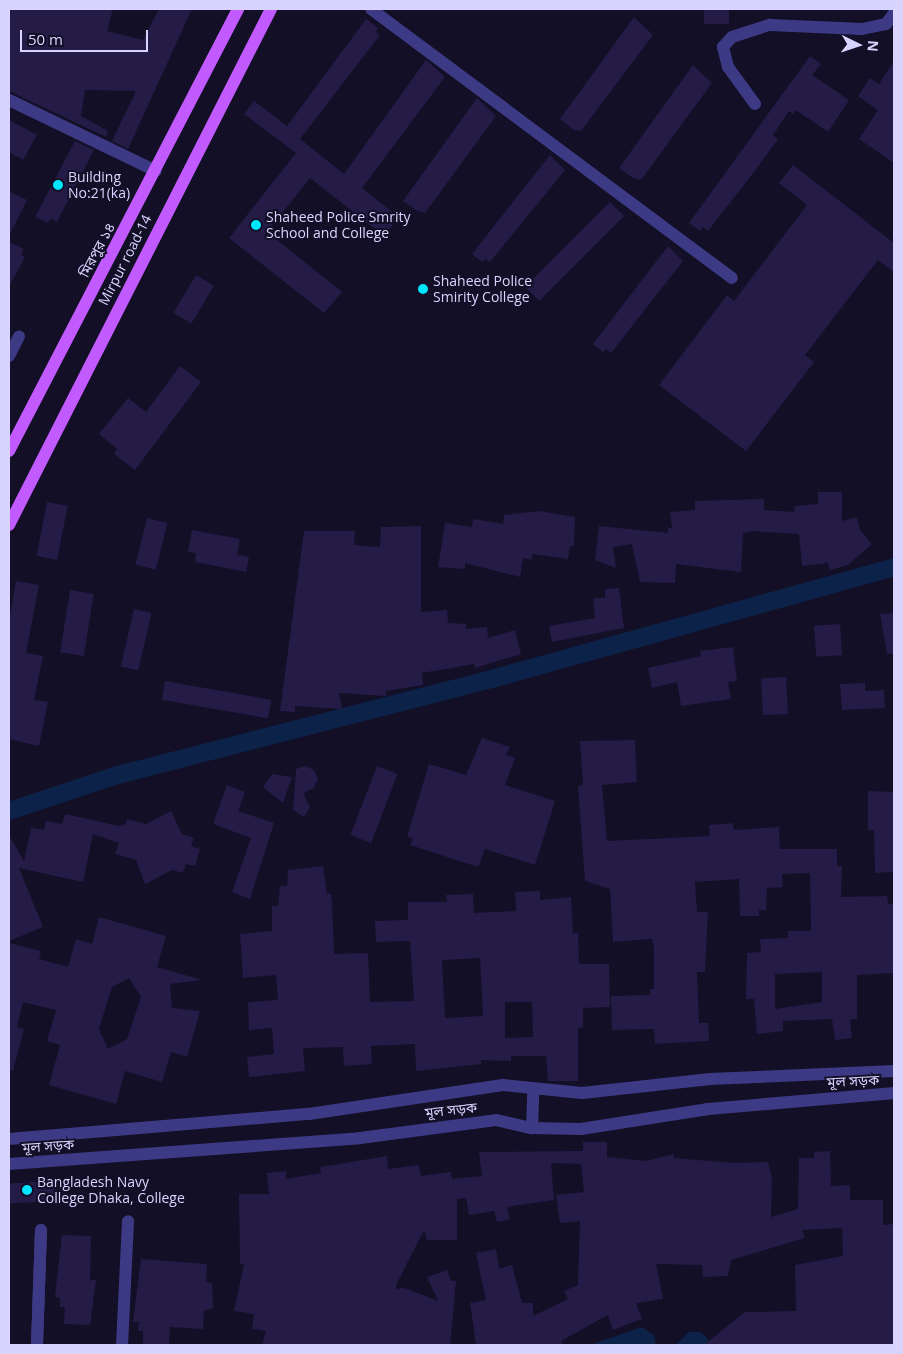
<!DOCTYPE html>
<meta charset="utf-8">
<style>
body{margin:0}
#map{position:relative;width:903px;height:1354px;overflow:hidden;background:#130f26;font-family:"Open Sans","Noto Sans Bengali",sans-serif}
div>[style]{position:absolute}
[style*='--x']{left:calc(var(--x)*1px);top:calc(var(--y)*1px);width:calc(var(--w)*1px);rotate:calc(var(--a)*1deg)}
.water>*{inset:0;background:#0c2248}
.canal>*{height:18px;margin:-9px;padding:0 9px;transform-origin:9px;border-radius:9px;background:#0c2248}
.building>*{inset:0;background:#241b47;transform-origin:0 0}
.minor>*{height:12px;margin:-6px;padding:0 6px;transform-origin:6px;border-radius:6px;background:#3d3a85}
.tertiary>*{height:12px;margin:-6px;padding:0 6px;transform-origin:6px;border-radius:6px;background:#3d3a85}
.primary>*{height:12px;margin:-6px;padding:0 6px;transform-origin:6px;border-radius:6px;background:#c25bff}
.dots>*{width:14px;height:14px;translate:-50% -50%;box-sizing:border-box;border:2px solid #130f26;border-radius:50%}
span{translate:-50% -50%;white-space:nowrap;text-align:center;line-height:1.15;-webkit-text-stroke:4px #130f26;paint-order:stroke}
.poi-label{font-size:14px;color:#d9d4ff}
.left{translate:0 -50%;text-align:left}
.street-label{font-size:14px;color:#d9d4ff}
.frame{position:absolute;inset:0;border:10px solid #d9d4ff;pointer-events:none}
.north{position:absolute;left:833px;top:20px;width:50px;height:50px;-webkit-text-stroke:4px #130f26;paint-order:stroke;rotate:94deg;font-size:14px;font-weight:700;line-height:20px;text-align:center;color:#d9d4ff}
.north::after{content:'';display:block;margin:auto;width:18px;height:22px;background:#d9d4ff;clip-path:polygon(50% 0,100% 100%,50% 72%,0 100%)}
.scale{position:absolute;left:20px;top:30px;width:128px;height:22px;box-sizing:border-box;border:2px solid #d9d4ff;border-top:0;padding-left:6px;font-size:15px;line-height:18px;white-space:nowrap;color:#d9d4ff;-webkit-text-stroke:4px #130f26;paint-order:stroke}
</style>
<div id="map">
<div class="water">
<i style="clip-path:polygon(642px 1327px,654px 1335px,656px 1345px,590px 1345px)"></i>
<i style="clip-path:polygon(689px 1332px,701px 1332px,708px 1339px,708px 1345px,676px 1345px)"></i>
</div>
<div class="canal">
<i style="--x:9;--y:811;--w:111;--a:-18.4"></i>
<i style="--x:114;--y:776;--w:382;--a:-14.4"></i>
<i style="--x:484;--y:681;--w:426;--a:-15.5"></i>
</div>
<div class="building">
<i style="clip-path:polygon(9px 9px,113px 9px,107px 31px,143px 40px,159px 9px,192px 9px,128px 149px,112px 141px,136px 91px,85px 90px,81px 116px,108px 131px,106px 137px,9px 91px)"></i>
<i style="left:704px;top:9px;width:25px;height:15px"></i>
<i style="clip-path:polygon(634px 17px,653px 35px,581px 131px,574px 130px,560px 119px)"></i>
<i style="clip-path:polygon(366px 19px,378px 28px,376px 32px,380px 35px,300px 139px,344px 174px,426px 60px,445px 77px,362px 188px,399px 217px,384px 236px,310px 178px,267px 232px,342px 292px,324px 313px,229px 238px,296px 153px,244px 114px,254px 101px,287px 126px)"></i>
<i style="clip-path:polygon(810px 56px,821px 64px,812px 75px,849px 100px,828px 132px,796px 110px,793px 114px,789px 111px,773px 135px,778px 139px,757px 168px,708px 231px,703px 227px,700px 231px,689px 223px)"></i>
<i style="clip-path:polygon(894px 61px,894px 163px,859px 139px,878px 110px,858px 96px,870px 78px,879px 84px)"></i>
<i style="clip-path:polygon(693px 65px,712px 83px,641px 180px,633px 178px,619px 168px)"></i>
<i style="clip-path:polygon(477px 98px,496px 116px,425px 213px,418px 211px,403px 201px)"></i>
<i style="clip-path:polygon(9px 120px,37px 135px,23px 160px,9px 152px)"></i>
<i style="clip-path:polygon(75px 141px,94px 150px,57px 222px,51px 218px,48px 223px,35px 217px)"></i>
<i style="clip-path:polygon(550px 155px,565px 170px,490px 262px,486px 259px,482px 262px,472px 254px)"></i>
<i style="clip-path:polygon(793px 165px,894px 243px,894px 272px,878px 260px,805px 355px,814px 362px,746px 451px,659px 385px,727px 295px,734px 301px,807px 205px,779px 183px)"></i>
<i style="clip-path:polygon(9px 191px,27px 200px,9px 236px)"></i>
<i style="left:610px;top:202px;width:20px;height:120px;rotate:45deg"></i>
<i style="clip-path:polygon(9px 242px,24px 249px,21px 255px,25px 257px,9px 287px)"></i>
<i style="clip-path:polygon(668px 246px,683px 261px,611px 353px,606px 349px,603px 352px,593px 344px)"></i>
<i style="left:196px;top:275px;width:21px;height:44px;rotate:31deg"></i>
<i style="clip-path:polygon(180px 366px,201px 382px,135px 470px,114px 454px,117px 449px,99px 434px,128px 398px,146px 412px)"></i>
<i style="clip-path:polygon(818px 492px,842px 492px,842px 521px,857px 517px,860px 530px,872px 544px,848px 565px,830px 570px,828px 563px,802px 566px,799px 534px,752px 531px,743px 533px,741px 572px,676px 564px,675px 583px,640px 582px,632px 544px,613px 547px,616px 568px,595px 560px,599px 526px,668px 533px,668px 528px,672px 528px,670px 512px,695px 510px,695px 501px,764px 499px,764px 510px,794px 512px,795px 506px,818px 504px)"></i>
<i style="left:47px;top:502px;width:21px;height:55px;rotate:11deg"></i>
<i style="clip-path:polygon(539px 511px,575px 517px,574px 546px,570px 546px,568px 559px,532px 554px,532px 560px,523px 558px,520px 577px,465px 563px,465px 569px,438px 567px,445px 523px,472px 527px,473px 519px,503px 524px,504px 515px)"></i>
<i style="left:147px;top:518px;width:21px;height:48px;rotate:14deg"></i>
<i style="clip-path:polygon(421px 526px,421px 612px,447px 610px,448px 623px,466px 624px,466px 629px,487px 627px,488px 638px,515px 630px,521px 654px,475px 668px,474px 664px,422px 673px,423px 685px,386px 691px,386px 696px,339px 693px,342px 709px,295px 706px,295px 712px,280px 711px,304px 531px,355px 531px,354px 545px,380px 547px,381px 527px)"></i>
<i style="clip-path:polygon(192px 530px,240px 539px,237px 555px,249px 557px,246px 572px,195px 562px,196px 553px,188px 552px)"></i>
<i style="clip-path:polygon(16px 581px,39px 585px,26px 653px,43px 656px,34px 700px,48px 702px,39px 746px,9px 739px,9px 621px)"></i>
<i style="clip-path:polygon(619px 588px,624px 628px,552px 642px,549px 626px,595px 618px,593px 598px,605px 598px,605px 589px)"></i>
<i style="left:70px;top:590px;width:24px;height:63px;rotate:9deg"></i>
<i style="left:134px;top:609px;width:18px;height:59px;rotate:13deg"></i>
<i style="clip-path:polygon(894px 613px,894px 654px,887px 654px,880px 614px)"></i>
<i style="left:840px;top:624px;width:31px;height:26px;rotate:86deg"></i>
<i style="clip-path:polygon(733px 647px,737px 681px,728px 682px,731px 699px,681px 706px,677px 682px,652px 688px,648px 668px,701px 656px,700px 651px)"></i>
<i style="left:786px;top:677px;width:37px;height:25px;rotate:87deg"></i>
<i style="left:165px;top:681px;width:108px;height:19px;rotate:10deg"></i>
<i style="clip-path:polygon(865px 683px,865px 691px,884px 690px,885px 708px,842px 710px,840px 684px)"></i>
<i style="clip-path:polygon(482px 738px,510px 747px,506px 755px,515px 758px,505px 785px,555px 801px,535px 865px,485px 849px,478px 867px,410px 845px,413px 838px,407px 837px,429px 764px,466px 775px)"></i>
<i style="clip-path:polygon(evenodd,635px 740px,637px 782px,602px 785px,607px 841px,710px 836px,709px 825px,733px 823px,734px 830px,779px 827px,780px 849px,837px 849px,837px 866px,842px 866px,841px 897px,887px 896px,888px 904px,894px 904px,894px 973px,857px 975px,857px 1019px,850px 1019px,852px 1038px,835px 1040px,832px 1019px,783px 1021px,783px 1031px,757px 1034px,754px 999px,746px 999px,747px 953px,761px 952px,760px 939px,788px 938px,788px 931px,811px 931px,810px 873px,782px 874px,783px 887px,767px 888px,766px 910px,759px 910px,759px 916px,740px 916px,739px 879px,695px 882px,697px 912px,708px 912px,705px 972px,697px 972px,699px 1023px,708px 1023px,709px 1041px,655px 1044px,654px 1029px,612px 1030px,611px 996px,650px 995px,650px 989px,654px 989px,654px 947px,652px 939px,613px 942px,610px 889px,585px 881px,578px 786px,583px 785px,580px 741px,635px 740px,822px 972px,822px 1002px,775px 1009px,775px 974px,822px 972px)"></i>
<i style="clip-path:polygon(305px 766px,314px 770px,318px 779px,314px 788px,303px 793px,310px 807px,304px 817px,293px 810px,296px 769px)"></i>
<i style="left:377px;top:766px;width:22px;height:74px;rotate:21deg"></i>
<i style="clip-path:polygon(272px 774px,292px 777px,283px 803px,263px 787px)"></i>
<i style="clip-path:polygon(227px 785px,245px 792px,238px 811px,274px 823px,250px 899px,232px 892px,251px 838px,213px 824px)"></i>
<i style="clip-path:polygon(868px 791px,894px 792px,894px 872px,875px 873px,874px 830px,868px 830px)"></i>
<i style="clip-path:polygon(171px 811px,182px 834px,194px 838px,191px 846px,200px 849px,195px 866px,186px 864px,183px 873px,172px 870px,145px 884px,136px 860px,115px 854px,119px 843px,93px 834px,83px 882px,19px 868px,43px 927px,9px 941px,9px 835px,24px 861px,31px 828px,44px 830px,46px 821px,62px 824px,65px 814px,119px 826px,125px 825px,127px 819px,146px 824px)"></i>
<i style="clip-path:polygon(evenodd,323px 866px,327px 894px,331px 894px,332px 902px,334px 954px,368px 953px,370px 1002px,414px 1001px,410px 941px,376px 942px,375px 921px,408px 920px,408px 902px,447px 902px,446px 895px,473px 894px,474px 913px,516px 911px,515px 892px,540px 891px,540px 900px,571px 897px,573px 933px,578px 933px,579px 964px,609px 964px,610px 1007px,583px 1008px,583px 1028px,578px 1028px,578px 1081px,548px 1081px,546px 1056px,511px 1056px,511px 1061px,481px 1060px,481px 1064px,416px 1071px,415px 1044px,371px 1046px,372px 1064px,344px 1066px,343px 1047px,303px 1048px,305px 1071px,249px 1077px,247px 1057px,274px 1054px,272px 1028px,249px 1030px,248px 1002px,278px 1000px,276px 975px,243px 978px,240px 934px,272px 931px,272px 906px,278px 906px,280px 886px,287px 886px,288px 870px,323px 866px,480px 958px,483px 1016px,445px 1018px,442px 960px,480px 958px,323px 866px,505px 1002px,532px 1002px,533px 1037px,505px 1038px,505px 1002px)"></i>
<i style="clip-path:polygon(evenodd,99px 917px,166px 936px,157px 967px,202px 980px,170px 984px,172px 1008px,200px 1011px,187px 1057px,171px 1052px,162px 1082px,125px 1071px,116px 1104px,49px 1085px,60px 1045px,47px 1041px,56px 1010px,23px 1002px,17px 1027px,24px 1029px,13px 1071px,9px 1070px,9px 943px,41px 951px,39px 959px,68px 967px,76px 939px,92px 944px,99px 917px,129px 978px,141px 997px,127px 1039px,108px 1049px,99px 1029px,112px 987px,129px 978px)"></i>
<i style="clip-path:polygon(583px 1142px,607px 1142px,607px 1157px,646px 1161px,674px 1154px,674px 1158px,734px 1163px,768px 1162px,772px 1178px,771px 1217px,798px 1209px,799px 1158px,814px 1158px,814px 1152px,830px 1151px,831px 1186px,850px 1185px,850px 1200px,883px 1200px,883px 1225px,894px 1224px,894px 1345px,704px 1345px,745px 1312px,796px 1311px,795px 1265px,843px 1256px,842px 1228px,802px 1230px,805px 1238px,731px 1260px,728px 1276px,703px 1277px,702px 1265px,656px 1264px,663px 1299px,636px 1303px,642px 1319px,613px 1330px,608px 1315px,561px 1341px,563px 1345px,476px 1345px,470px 1303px,486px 1300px,476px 1253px,496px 1249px,499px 1269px,512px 1265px,522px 1303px,533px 1303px,533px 1316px,568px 1299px,564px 1291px,578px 1285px,580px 1221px,560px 1223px,556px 1195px,584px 1192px,581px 1164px,551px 1163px,554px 1200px,507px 1207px,510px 1219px,497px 1222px,494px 1211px,469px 1215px,466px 1198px,457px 1199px,457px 1240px,427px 1240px,424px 1230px,396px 1285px,397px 1290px,402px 1287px,438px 1301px,427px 1277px,447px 1270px,451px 1281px,456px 1281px,450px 1345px,262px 1345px,266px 1331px,252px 1329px,254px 1314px,234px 1311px,244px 1264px,240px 1264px,239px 1194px,269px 1194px,267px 1173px,286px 1171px,286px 1179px,321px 1173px,320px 1167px,387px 1156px,388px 1169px,419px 1165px,421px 1176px,451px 1172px,452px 1179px,482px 1176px,479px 1152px,583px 1151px)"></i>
<i style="left:55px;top:1181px;width:20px;height:46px;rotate:87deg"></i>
<i style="clip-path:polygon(62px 1235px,91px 1236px,90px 1280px,96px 1280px,90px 1325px,64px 1324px,65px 1307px,60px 1307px,60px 1298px,55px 1297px)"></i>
<i style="clip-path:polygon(141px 1259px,207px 1264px,206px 1282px,212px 1283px,213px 1308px,204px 1311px,203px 1329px,170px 1327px,169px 1345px,143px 1345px,143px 1331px,138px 1331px,139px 1322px,133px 1322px)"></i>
</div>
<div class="minor">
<i style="--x:371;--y:9;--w:450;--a:36.7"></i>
<i style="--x:9;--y:100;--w:163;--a:25.8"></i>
<i style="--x:755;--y:104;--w:46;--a:-126.1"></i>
<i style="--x:728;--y:67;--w:21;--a:-104"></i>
<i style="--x:723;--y:47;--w:13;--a:-48"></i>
<i style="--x:732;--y:37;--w:40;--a:-18"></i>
<i style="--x:770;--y:25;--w:92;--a:2.5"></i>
<i style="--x:862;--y:29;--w:25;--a:-12"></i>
<i style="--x:886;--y:24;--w:14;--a:-54"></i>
<i style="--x:9;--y:356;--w:22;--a:-63"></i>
<i style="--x:37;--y:1345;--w:115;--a:-88"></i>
<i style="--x:41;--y:1230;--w:115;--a:92"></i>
<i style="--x:122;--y:1345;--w:124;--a:-87.2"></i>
</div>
<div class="tertiary">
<i style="--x:532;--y:1128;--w:38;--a:-88"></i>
<i style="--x:9;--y:1139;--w:301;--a:-4.8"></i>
<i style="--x:309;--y:1114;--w:196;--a:-8.5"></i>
<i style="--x:503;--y:1085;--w:79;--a:5.8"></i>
<i style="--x:582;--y:1093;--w:129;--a:-6.2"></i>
<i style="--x:710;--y:1079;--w:184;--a:-2.5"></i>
<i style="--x:9;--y:1164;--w:352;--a:-4.2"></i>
<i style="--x:360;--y:1138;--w:137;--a:-7.5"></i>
<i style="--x:496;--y:1120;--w:37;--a:13"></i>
<i style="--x:532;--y:1128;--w:49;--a:1.2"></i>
<i style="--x:581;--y:1129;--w:129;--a:-8.9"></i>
<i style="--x:708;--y:1109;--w:187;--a:-4.9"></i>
</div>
<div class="primary">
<i style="--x:9;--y:451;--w:498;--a:-62.6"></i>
<i style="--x:9;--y:525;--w:579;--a:-63.08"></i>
</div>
<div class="dots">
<i style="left:58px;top:185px;background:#00e5ff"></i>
<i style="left:256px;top:225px;background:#00e5ff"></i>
<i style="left:423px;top:289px;background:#00e5ff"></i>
<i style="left:27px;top:1190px;background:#00e5ff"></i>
</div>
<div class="poi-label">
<span class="left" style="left:68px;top:185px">Building<br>No:21(ka)</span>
<span class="left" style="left:266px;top:225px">Shaheed Police Smrity<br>School and College</span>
<span class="left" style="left:433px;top:289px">Shaheed Police<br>Smirity College</span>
<span class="left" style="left:37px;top:1190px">Bangladesh Navy<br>College Dhaka, College</span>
</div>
<div class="street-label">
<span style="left:97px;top:250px;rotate:-62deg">মিরপুর ১৪</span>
<span style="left:125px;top:260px;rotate:-63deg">Mirpur road-14</span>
<span style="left:853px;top:1081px;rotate:-3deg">মূল সড়ক</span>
<span style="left:451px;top:1110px;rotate:-6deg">মূল সড়ক</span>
<span style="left:48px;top:1146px;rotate:-4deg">মূল সড়ক</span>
</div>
<div class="frame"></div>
<div class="north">N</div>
<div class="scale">50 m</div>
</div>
